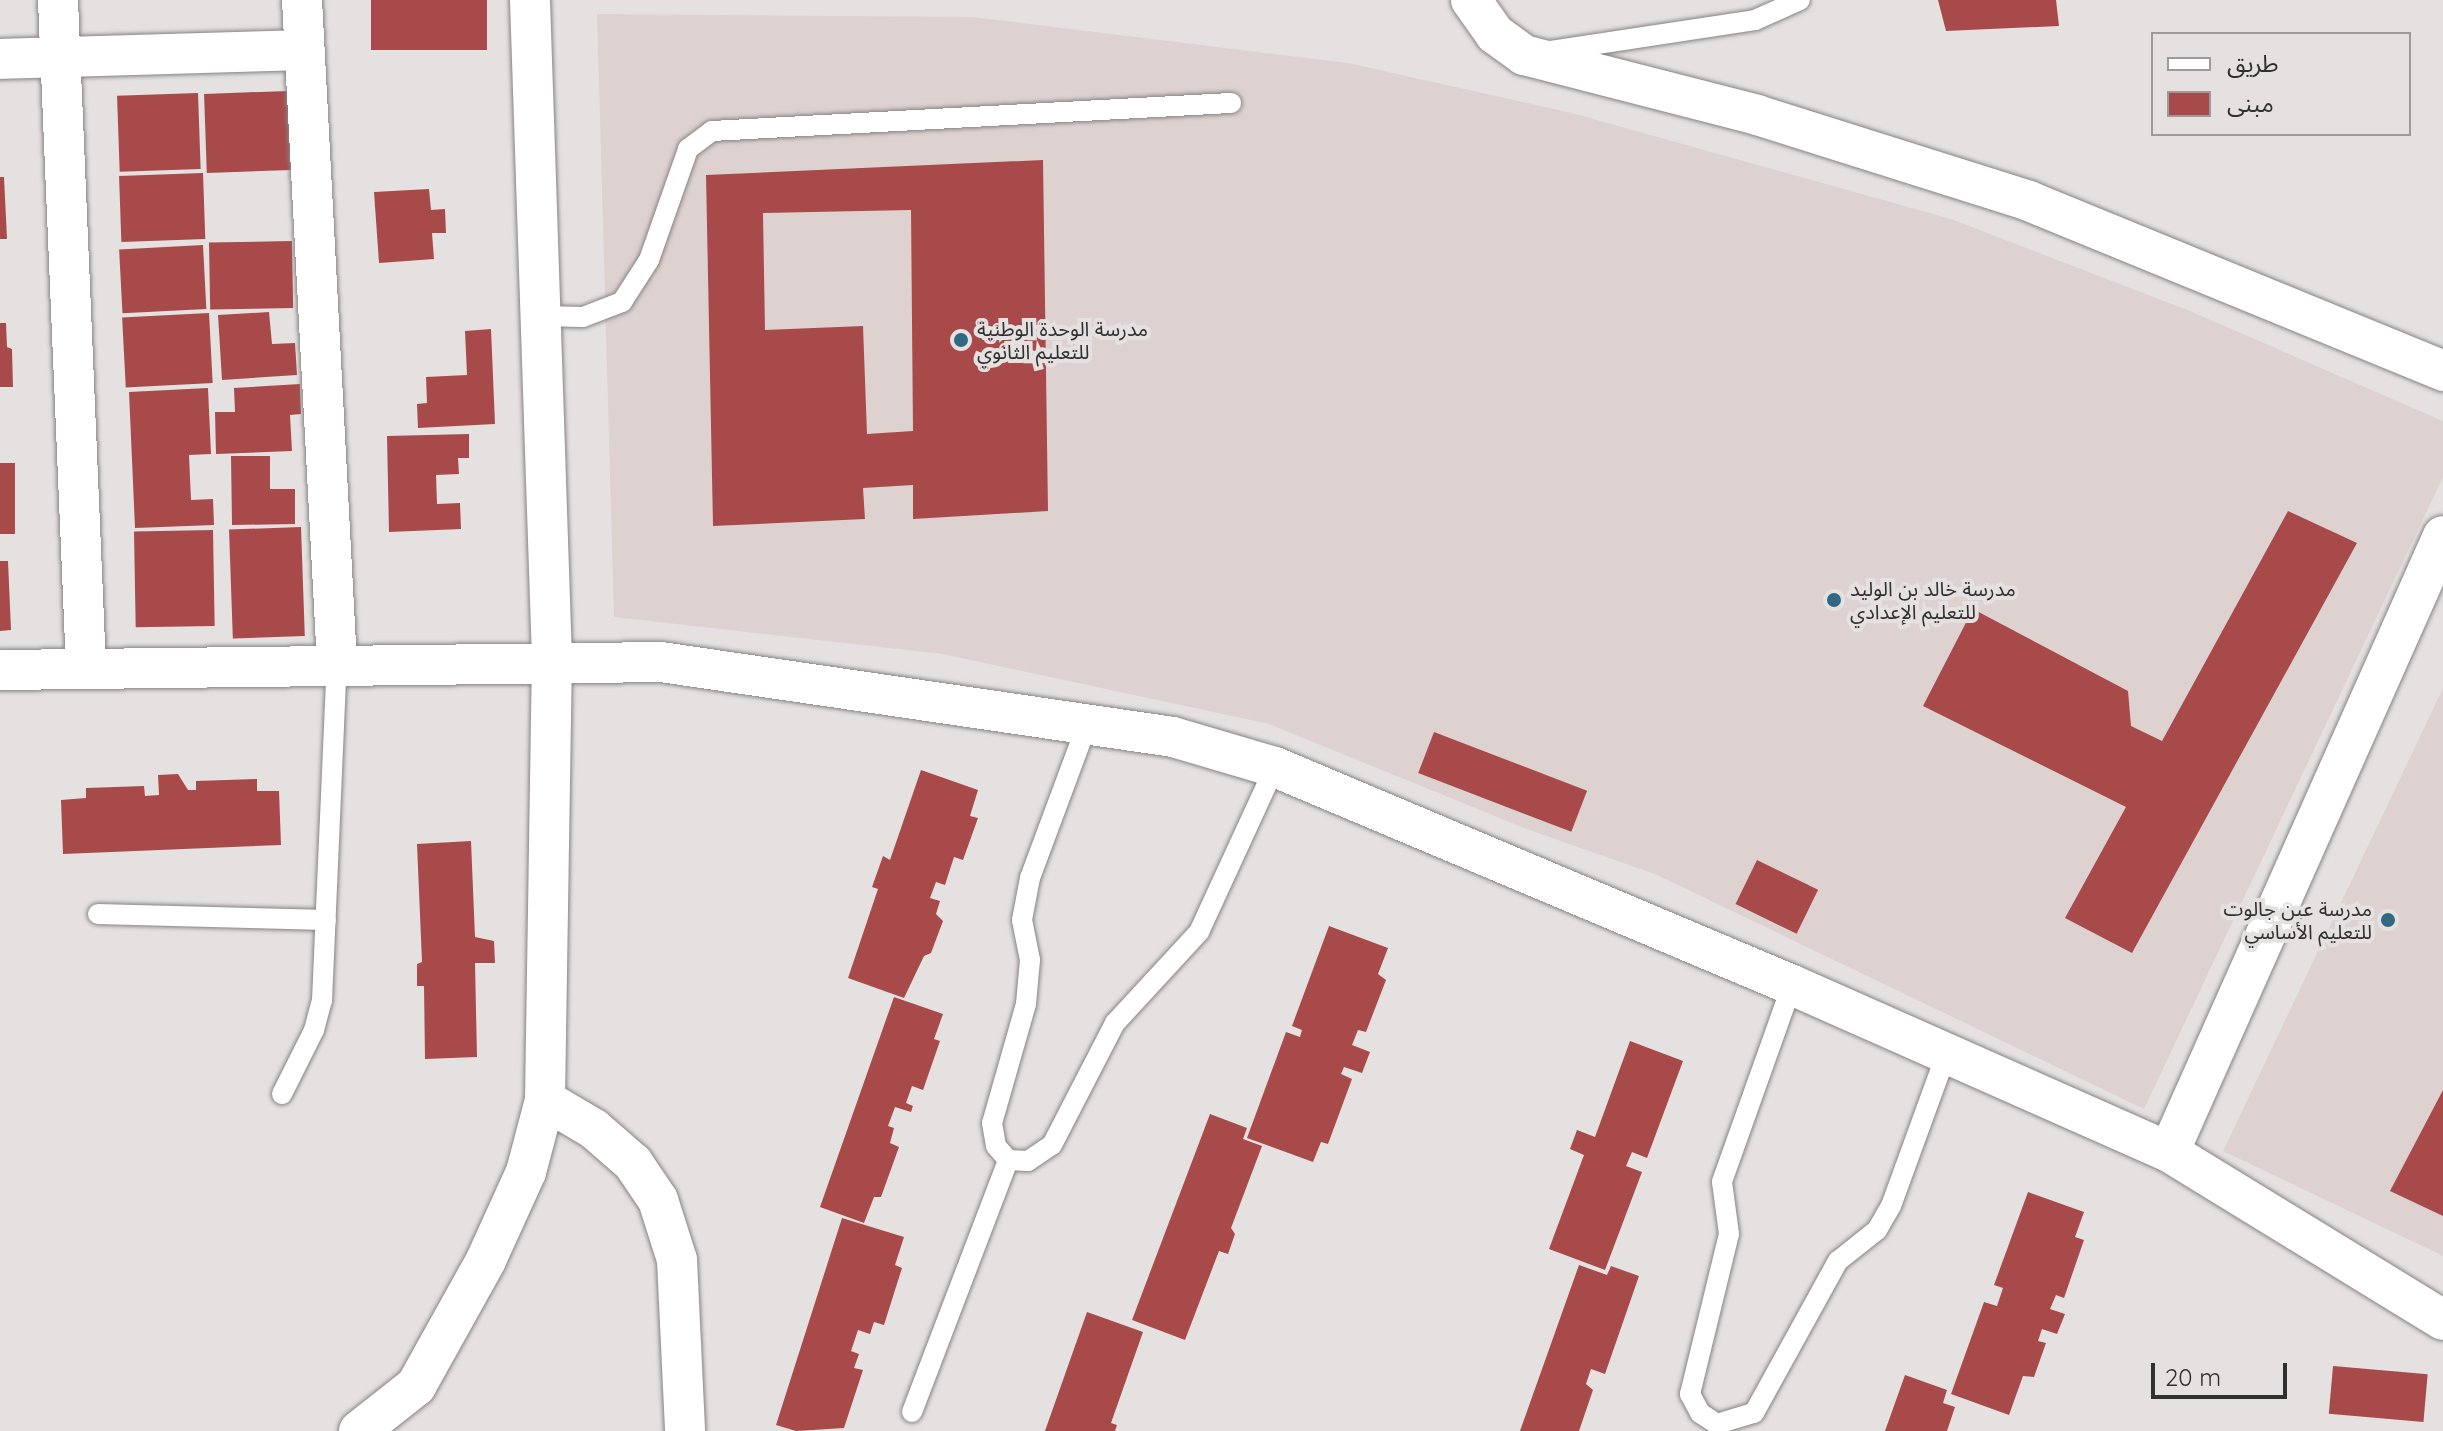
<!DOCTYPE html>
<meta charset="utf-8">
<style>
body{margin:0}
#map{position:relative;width:2443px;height:1431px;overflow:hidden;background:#e6e1e1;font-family:Quicksand,"Noto Sans Arabic",sans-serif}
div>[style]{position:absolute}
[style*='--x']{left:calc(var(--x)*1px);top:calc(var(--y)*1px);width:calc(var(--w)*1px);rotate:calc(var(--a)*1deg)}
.built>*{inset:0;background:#ded2d1}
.building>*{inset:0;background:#a84a4a;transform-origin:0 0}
.roads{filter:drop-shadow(0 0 2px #888383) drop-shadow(0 0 2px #888383)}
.lane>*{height:20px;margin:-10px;padding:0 10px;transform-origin:10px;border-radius:10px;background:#fff}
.street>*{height:40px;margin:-20px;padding:0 20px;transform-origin:20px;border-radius:20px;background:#fff}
.dots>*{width:22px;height:22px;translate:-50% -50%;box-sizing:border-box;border:4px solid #e6e1e1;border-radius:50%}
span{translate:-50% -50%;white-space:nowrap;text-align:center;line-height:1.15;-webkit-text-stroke:8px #e6e1e1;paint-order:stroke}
.poi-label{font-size:20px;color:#313030}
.left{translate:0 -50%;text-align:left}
.right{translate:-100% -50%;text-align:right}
.legend{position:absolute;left:2151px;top:32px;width:260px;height:104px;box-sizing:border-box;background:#e6e1e1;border:2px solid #9e9a9a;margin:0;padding:10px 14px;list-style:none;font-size:24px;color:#313030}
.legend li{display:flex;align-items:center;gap:16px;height:40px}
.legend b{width:40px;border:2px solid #9e9a9a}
.scale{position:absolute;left:2151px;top:1363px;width:136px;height:36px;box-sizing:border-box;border:4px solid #313030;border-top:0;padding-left:10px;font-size:24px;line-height:28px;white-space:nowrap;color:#313030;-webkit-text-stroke:6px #e6e1e1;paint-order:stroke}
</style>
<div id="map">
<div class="built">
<i style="clip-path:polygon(597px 14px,973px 17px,1348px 63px,1572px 113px,1951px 219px,2190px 311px,2443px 421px,2443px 477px,2144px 1109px,1657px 875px,1524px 828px,1269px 724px,942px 654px,614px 617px)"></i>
<i style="clip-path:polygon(2443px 688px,2443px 1256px,2223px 1151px)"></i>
</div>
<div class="building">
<i style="left:371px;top:0;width:116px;height:50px"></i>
<i style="clip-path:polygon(1938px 0,2056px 0,2059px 26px,1946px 31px)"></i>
<i style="left:288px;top:91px;width:79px;height:84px;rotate:88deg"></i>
<i style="left:198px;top:93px;width:76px;height:81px;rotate:88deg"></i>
<i style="clip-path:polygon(evenodd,1043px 160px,1048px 511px,913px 519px,913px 485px,863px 488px,865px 519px,713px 526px,706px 175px,1043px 160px,911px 210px,913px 431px,867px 434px,863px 326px,765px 330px,763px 213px,911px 210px)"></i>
<i style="left:203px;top:173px;width:66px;height:84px;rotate:88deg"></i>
<i style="clip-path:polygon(0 177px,4px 177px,7px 239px,0 239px)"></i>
<i style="clip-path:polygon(429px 189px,431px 210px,445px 209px,446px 233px,432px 233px,434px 259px,379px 263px,374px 192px)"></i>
<i style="left:292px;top:241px;width:67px;height:83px;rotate:89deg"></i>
<i style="left:203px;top:245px;width:64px;height:84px;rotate:87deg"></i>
<i style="clip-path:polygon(269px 312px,272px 344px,295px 343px,297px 375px,222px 380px,218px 315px)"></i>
<i style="left:209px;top:313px;width:70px;height:87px;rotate:87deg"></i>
<i style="clip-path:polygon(0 323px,6px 323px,7px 347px,12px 349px,13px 387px,0 387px)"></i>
<i style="clip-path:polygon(491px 329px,495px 424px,418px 428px,417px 404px,427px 403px,426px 377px,467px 375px,465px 331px)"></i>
<i style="clip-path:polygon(300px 384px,301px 414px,290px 415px,292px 451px,216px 454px,215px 412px,235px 412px,234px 388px)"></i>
<i style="clip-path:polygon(208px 388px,211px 454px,189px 455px,191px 500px,213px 499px,214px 525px,135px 528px,129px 392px)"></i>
<i style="clip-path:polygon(469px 434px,469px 458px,458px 458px,459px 474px,436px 475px,437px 504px,460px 503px,461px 529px,389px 532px,387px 436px)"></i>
<i style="clip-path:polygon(231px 456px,270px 456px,270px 489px,295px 489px,295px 524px,232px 525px)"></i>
<i style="left:0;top:463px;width:15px;height:71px"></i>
<i style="clip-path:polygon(2288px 511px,2357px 543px,2132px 953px,2065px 918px,2126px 807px,1923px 706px,1973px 609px,2128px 691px,2131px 726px,2162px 741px)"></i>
<i style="left:301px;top:527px;width:109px;height:72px;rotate:88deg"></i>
<i style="left:213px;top:530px;width:96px;height:79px;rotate:89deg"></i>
<i style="clip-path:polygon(0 561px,8px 561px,11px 630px,0 631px)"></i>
<i style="left:1434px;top:732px;width:164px;height:44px;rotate:21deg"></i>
<i style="clip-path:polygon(921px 770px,978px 790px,970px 816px,978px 818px,963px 860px,954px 857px,945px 885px,936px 882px,930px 898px,940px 901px,936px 914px,943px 921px,931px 953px,924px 956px,904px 998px,848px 978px,878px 889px,872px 887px,883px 856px,890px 860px)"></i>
<i style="clip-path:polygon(178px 774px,188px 790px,196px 790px,196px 781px,257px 779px,257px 791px,279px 791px,281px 845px,63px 854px,61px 800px,86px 798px,86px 788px,144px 786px,145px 796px,159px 795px,158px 775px)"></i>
<i style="clip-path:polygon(471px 841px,475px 937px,494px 941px,495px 963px,475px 963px,477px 1057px,425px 1059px,424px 986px,417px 986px,417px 964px,422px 962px,417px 844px)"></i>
<i style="left:1757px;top:860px;width:68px;height:49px;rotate:26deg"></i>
<i style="clip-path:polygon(1329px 926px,1388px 948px,1378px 974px,1386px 980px,1366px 1032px,1358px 1030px,1352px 1045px,1370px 1052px,1362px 1073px,1344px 1067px,1341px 1074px,1352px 1079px,1328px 1144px,1321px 1142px,1313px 1162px,1247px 1138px,1286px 1032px,1300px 1037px,1302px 1030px,1292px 1026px)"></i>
<i style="clip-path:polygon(894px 997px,943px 1014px,934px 1039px,940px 1041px,923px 1090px,912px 1086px,906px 1103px,913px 1106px,911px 1112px,895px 1107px,888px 1126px,894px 1128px,890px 1143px,899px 1147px,881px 1197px,874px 1197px,864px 1223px,820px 1207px)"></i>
<i style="clip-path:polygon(1630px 1041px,1683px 1061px,1647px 1158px,1632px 1152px,1626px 1166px,1642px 1172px,1605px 1270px,1549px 1249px,1584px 1155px,1570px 1149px,1577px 1130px,1595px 1137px)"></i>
<i style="clip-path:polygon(2443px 1090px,2443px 1216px,2390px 1191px)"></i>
<i style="clip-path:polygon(1210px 1114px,1247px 1128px,1243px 1139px,1262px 1146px,1231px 1228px,1235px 1234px,1228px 1254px,1219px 1251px,1185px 1340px,1132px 1320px)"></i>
<i style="clip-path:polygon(2028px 1192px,2084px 1212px,2075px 1237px,2084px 1240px,2064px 1298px,2056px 1295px,2050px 1309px,2065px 1314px,2057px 1334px,2042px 1329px,2038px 1341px,2046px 1343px,2034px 1377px,2023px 1376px,2009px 1415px,1951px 1394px,1984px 1302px,1997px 1306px,2003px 1288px,1994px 1285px)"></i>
<i style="clip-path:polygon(842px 1218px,904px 1237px,895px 1265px,902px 1268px,884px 1325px,874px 1322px,870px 1334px,858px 1330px,851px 1351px,859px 1354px,854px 1368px,863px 1370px,844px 1428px,796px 1431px,776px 1425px)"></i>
<i style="clip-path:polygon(1579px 1265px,1607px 1275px,1611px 1266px,1639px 1276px,1605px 1374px,1591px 1369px,1586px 1384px,1593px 1390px,1579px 1431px,1520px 1431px)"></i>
<i style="clip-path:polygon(1087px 1312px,1143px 1332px,1111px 1423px,1117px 1425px,1115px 1431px,1045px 1431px)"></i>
<i style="left:2333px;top:1366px;width:95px;height:48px;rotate:5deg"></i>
<i style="clip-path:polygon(1905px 1375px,1947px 1390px,1943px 1403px,1955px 1407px,1947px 1431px,1885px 1431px)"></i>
</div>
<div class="roads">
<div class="lane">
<i style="--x:1551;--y:51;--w:206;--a:-8.6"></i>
<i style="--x:1755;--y:20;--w:49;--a:-24"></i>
<i style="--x:541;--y:316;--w:42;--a:1.4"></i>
<i style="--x:583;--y:317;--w:42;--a:-21"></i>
<i style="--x:622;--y:302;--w:50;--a:-57.3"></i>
<i style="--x:649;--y:260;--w:118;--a:-70.6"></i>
<i style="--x:688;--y:149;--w:30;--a:-37"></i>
<i style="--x:712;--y:131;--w:520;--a:-3.09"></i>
<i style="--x:1088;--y:722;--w:166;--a:110.4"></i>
<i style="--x:1030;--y:878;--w:43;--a:100.8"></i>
<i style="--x:1022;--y:920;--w:41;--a:78.7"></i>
<i style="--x:1030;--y:960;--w:44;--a:95.2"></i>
<i style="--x:1026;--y:1004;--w:124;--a:105.9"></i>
<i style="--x:992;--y:1123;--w:23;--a:80"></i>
<i style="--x:996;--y:1146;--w:18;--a:49"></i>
<i style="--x:1008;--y:1160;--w:20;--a:3"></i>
<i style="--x:1028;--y:1161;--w:29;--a:-34"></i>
<i style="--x:1052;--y:1145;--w:137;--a:-62.7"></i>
<i style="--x:1115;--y:1023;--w:124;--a:-47.3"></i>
<i style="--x:1199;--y:932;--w:182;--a:-65.3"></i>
<i style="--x:98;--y:914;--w:228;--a:1.5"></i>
<i style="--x:1792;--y:985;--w:209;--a:109.6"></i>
<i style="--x:1722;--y:1182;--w:52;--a:82.3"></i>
<i style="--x:1729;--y:1234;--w:165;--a:103.7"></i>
<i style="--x:1690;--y:1394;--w:21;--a:62"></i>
<i style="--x:1700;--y:1413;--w:20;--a:33"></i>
<i style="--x:1717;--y:1424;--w:39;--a:-17"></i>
<i style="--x:1754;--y:1413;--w:174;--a:-61.1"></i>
<i style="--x:1838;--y:1261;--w:50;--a:-38.5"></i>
<i style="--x:1877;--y:1230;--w:28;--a:-60"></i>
<i style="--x:1891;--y:1206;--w:164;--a:-70"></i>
<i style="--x:282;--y:1094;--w:72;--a:-63.4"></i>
<i style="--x:314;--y:1030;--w:30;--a:-75"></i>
<i style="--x:322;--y:1001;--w:338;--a:-87.5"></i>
<i style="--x:912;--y:1412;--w:270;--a:-69.1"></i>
</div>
<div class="street">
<i style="--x:58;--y:0;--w:668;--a:87.6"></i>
<i style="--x:302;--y:0;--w:664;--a:86.98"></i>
<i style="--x:1471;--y:0;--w:42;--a:54.8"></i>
<i style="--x:1495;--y:34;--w:36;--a:36"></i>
<i style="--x:1524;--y:55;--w:241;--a:14.4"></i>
<i style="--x:1757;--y:115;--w:285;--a:17.5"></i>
<i style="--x:2029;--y:201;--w:448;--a:22.3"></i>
<i style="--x:0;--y:59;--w:302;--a:-1.7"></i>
<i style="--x:0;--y:670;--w:661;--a:-0.69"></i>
<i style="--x:661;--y:662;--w:517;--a:8.33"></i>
<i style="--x:1173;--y:737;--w:106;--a:16.4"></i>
<i style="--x:1275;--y:767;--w:561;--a:22.86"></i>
<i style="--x:1792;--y:985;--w:412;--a:23.9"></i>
<i style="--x:2169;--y:1152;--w:321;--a:31.5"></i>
<i style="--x:545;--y:1100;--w:57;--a:30.6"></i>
<i style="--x:594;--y:1129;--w:52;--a:41.1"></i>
<i style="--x:633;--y:1163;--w:45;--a:56"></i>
<i style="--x:658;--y:1200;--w:63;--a:72.4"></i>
<i style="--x:677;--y:1260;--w:171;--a:87.3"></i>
<i style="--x:2169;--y:1152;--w:674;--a:-66.02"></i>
<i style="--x:359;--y:1431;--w:73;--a:-38.3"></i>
<i style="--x:416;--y:1386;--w:144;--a:-60.9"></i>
<i style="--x:486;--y:1260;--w:97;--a:-65.6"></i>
<i style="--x:526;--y:1172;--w:74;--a:-75.2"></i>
<i style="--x:545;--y:1100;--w:440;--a:-89.1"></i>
<i style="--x:552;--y:660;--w:660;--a:-91.91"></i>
</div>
</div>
<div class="dots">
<i style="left:961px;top:340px;background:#316883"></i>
<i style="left:1834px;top:600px;background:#316883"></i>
<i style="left:2388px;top:920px;background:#316883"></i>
</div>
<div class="poi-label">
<span class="left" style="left:977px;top:340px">مدرسة الوحدة الوطنية<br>للتعليم الثانوي</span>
<span class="left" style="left:1850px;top:600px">مدرسة خالد بن الوليد<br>للتعليم الإعدادي</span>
<span class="right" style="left:2372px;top:920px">مدرسة عين جالوت<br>للتعليم الأساسي</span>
</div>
<ul class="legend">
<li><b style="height:10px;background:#fff"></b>طريق</li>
<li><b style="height:22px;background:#a84a4a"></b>مبنى</li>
</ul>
<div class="scale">20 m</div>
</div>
